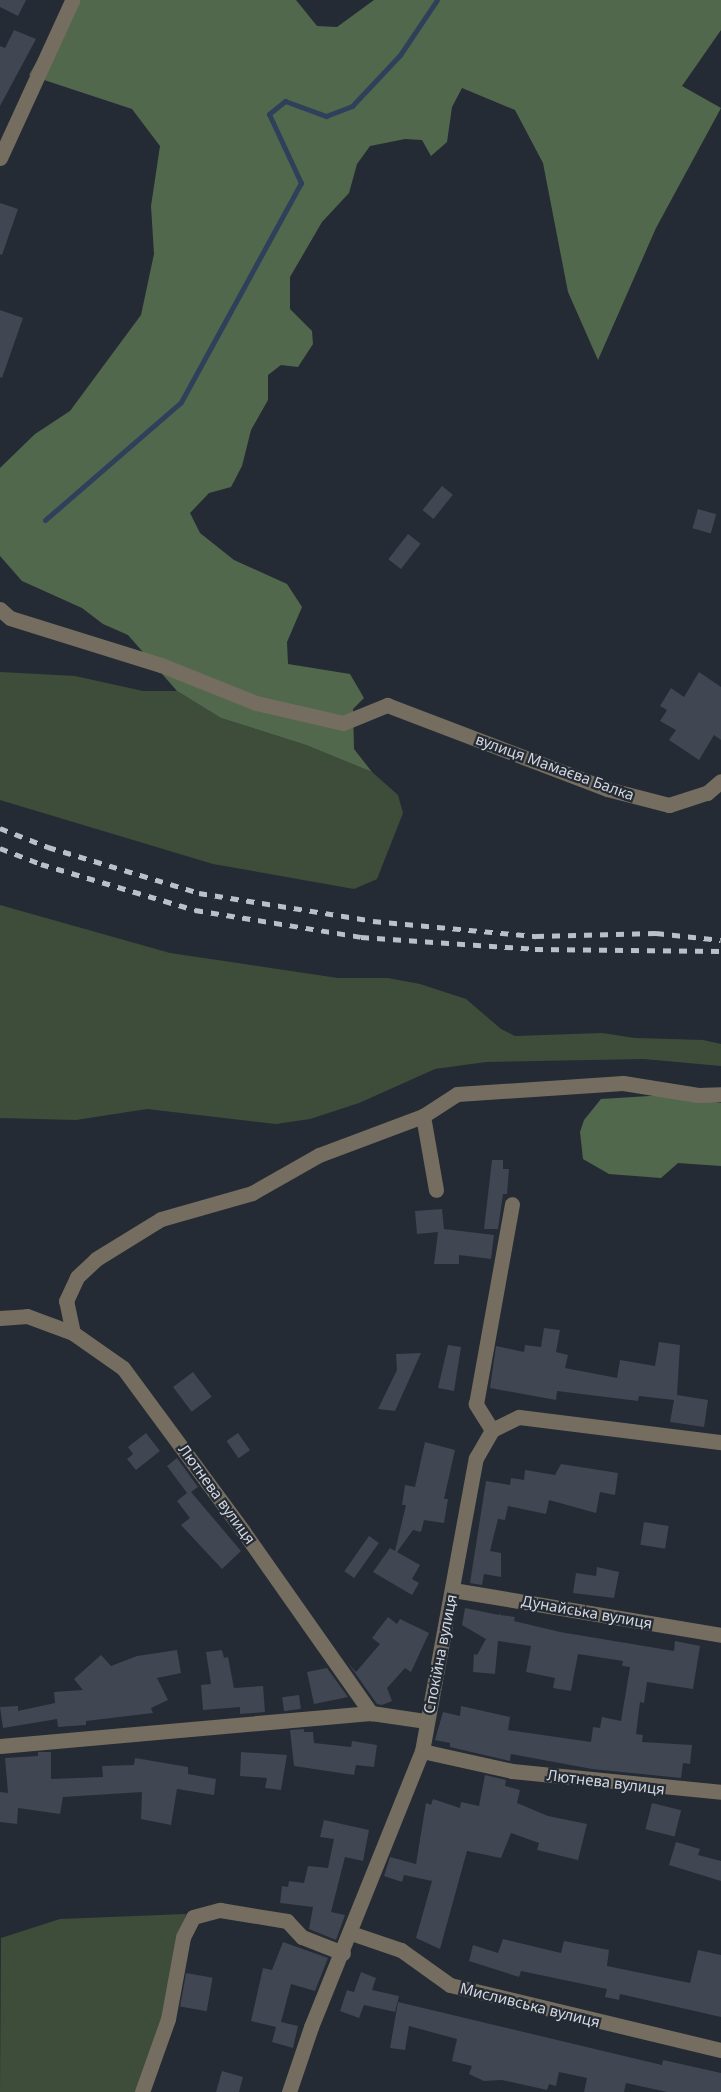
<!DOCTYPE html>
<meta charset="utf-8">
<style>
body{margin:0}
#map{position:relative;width:721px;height:2092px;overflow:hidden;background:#252b35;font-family:"Noto Sans",sans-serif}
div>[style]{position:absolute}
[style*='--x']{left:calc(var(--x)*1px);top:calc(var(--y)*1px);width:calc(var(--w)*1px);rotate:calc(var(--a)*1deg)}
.green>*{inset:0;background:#3d4d39}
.forest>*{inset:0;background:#52684d}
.stream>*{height:5px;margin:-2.5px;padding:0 2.5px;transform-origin:2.5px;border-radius:2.5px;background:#2f405a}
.building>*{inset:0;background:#404652;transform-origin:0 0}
.minor>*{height:15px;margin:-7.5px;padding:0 7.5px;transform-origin:7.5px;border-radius:7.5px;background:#756e60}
.rail>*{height:4.5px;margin-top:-2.25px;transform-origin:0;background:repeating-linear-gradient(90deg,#bbbfc7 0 8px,transparent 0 16px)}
span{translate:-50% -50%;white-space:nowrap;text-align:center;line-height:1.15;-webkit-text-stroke:4.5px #252b35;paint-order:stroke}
.street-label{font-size:15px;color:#d3d7de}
</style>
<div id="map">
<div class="green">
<i style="clip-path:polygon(0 672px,75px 676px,143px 691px,177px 691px,221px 718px,306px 745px,372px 772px,398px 795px,403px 813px,377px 879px,354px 889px,213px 864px,0 800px)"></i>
<i style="clip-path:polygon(0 905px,170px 953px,338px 978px,388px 978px,420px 984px,466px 999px,501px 1029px,515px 1036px,602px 1033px,635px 1038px,703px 1040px,721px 1044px,721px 1066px,644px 1059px,486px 1062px,435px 1069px,359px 1103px,310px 1119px,276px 1124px,147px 1109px,76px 1120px,0 1118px)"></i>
<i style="clip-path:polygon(186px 1914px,162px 2019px,137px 2092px,0 2092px,1px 1938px,60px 1919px)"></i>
</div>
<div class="forest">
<i style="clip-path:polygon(72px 0,296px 0,317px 26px,337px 27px,374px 0,721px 0,721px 30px,682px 86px,721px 108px,656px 228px,598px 360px,568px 292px,543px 163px,515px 110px,462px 88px,452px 107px,447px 142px,431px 156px,422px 140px,405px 139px,370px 146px,357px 164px,349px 193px,322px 222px,290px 277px,290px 309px,312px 331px,313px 344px,298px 367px,281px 365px,268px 375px,268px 400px,251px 430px,242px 466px,231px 487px,209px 493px,190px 513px,200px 533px,234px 560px,287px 584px,302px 607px,287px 642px,288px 664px,350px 674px,364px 698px,353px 709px,354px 749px,372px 772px,306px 745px,221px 718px,177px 691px,128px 635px,103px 624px,82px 608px,22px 581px,0 556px,0 468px,35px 434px,70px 411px,141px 315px,154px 254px,151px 206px,160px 146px,132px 109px,29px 75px)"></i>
<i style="clip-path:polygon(666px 1095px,721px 1103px,721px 1166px,678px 1163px,661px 1178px,609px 1174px,583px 1159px,580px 1132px,584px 1120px,601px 1099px)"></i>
</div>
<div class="stream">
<i style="--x:45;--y:520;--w:180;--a:-40.9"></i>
<i style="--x:181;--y:402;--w:250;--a:-61.3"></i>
<i style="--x:301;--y:183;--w:76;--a:-114.9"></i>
<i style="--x:269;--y:114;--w:21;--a:-39"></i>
<i style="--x:285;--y:101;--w:44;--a:20.1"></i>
<i style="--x:326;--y:116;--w:28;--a:-21"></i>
<i style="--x:352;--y:106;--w:70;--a:-46.7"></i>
<i style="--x:400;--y:55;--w:66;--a:-56.1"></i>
</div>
<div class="building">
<i style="clip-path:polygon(0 0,26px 0,18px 16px,0 7px)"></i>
<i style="clip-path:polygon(14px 30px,36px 39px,0 106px,0 46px,5px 48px)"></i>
<i style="clip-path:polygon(0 203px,18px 209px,2px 255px,0 254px)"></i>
<i style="clip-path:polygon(0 310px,23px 318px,2px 378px,0 377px)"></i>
<i style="left:442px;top:486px;width:14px;height:31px;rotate:39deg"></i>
<i style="left:698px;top:509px;width:19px;height:20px;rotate:16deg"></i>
<i style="left:408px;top:534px;width:16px;height:32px;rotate:38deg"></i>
<i style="clip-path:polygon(699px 672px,721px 687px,721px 740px,714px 735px,699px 760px,669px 740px,676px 730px,660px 721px,667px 710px,660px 706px,671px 688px,684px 697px)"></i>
<i style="clip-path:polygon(492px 1160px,503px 1160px,503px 1169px,509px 1169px,507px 1194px,503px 1194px,498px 1229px,484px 1229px)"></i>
<i style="clip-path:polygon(442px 1209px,444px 1229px,494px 1235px,491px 1259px,459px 1255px,459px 1264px,434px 1264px,438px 1232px,417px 1234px,415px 1211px)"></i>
<i style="clip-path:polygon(544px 1328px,560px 1330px,556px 1352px,568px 1355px,565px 1368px,617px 1378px,620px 1360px,655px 1366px,659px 1342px,680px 1345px,677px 1395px,708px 1400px,704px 1427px,670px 1422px,674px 1400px,639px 1396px,638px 1401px,557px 1391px,556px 1400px,490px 1388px,496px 1346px,524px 1352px,525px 1345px,541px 1347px)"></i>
<i style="clip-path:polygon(448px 1345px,461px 1347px,454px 1391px,438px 1388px)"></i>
<i style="clip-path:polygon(421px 1353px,395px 1411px,378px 1409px,397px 1370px,396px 1354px)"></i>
<i style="left:193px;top:1372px;width:31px;height:25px;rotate:53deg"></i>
<i style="clip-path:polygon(146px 1433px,160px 1451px,136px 1470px,127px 1459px,133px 1454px,128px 1447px)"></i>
<i style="left:238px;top:1433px;width:21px;height:14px;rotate:55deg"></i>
<i style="clip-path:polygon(425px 1442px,455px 1450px,444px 1499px,448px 1499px,444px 1523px,424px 1520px,421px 1532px,413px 1530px,397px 1552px,420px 1565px,412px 1579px,419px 1583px,412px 1595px,373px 1572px,390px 1548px,395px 1551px,406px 1505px,402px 1505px,405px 1485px,415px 1487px)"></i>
<i style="clip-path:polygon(177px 1458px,198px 1487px,191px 1492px,241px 1551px,222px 1569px,181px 1525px,190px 1518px,177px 1501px,187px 1493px,167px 1466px)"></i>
<i style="clip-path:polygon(561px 1464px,618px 1473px,615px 1495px,600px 1492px,596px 1513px,549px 1500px,546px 1514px,508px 1506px,505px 1520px,498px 1519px,490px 1551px,501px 1553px,501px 1577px,484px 1574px,482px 1585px,470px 1583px,486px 1481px,510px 1485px,511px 1478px,524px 1480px,525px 1470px,555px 1475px)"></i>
<i style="left:644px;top:1522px;width:25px;height:23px;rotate:9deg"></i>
<i style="left:369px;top:1536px;width:12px;height:43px;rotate:35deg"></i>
<i style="clip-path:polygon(597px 1567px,619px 1572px,614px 1598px,573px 1593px,576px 1573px,596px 1576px)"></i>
<i style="clip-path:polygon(465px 1608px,499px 1615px,500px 1612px,500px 1615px,515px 1617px,514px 1621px,560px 1632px,674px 1651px,675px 1641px,700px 1646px,693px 1689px,647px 1682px,644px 1703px,640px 1702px,636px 1734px,643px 1735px,642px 1742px,692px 1745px,690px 1764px,683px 1763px,681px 1778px,592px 1769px,511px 1754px,510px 1761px,450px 1747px,450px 1743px,435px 1740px,443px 1712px,460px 1716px,461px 1706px,510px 1717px,508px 1730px,591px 1742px,593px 1727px,600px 1728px,602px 1717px,621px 1721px,630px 1667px,622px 1666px,623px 1661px,578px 1654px,571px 1691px,553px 1688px,555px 1678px,526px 1672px,531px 1646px,498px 1641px,495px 1674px,473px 1672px,474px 1654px,477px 1655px,486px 1639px,462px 1625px)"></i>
<i style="clip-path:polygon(388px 1617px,397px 1624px,400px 1619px,429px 1633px,411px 1672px,405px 1668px,387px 1688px,392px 1701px,382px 1705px,377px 1704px,348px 1663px,356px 1672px,380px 1644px,372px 1638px)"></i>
<i style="clip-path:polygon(177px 1650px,181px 1673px,157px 1678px,168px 1700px,151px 1708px,153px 1713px,86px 1721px,86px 1725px,58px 1727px,57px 1719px,3px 1728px,0 1707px,18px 1706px,18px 1711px,55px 1703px,54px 1692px,83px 1690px,74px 1679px,101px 1655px,111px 1666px,137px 1656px)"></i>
<i style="clip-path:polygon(222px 1650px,224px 1658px,228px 1657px,234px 1688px,263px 1686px,265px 1712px,240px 1714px,240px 1707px,203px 1710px,201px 1685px,211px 1684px,206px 1652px)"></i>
<i style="clip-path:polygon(327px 1668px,348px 1697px,314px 1704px,307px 1672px)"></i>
<i style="left:299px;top:1695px;width:14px;height:17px;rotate:82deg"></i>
<i style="clip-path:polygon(304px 1729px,304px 1732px,313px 1732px,314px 1743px,351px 1747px,352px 1741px,377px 1745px,374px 1767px,356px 1765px,354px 1775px,294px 1766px,290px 1730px)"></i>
<i style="clip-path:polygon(38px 1752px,51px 1752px,51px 1779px,103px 1777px,102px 1766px,134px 1765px,135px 1758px,188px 1767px,188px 1774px,216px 1779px,214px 1795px,177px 1789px,171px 1825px,141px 1819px,142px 1792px,63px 1797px,60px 1814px,18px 1808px,17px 1824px,0 1822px,0 1792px,8px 1793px,5px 1758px,38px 1756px)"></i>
<i style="clip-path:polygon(241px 1752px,287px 1755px,281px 1790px,265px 1788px,267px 1778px,240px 1776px)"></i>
<i style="clip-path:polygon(485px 1775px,506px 1780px,505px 1786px,520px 1790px,517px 1803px,548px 1816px,587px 1824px,578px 1860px,537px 1850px,539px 1843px,511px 1833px,501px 1858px,467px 1851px,440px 1949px,416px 1938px,432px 1881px,404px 1875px,402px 1882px,384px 1876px,390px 1857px,416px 1864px,426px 1803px,431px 1805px,433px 1799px,460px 1808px,461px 1802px,479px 1806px)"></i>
<i style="left:652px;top:1803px;width:30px;height:27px;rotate:14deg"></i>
<i style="clip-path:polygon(324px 1820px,369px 1830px,363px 1861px,345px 1857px,331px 1912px,345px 1915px,336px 1940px,309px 1929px,313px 1907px,280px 1903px,282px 1886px,288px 1887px,289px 1881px,304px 1883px,308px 1866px,328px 1868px,334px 1839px,320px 1837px)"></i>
<i style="clip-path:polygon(676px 1842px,700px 1849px,698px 1855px,721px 1861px,721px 1881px,669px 1865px)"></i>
<i style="clip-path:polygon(503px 1939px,561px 1953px,564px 1941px,609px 1950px,607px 1966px,690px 1983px,698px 1950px,721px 1955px,721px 2017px,620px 1994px,619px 2000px,605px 1997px,607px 1989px,521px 1971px,519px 1977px,469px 1961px,473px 1945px,498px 1953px)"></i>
<i style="clip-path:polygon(283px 1942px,328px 1958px,315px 1991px,291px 1984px,281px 2022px,298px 2026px,293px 2048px,272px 2042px,276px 2027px,251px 2021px,263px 1968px,272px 1970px)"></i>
<i style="clip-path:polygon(361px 1972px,376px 1978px,372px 1990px,399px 1996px,395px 2012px,364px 2005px,359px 2018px,340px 2011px,347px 1990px,354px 1992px)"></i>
<i style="left:186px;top:1973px;width:27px;height:34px;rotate:10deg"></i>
<i style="clip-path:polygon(398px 2002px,662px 2065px,663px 2060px,721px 2073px,721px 2092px,667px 2092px,626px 2083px,624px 2092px,584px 2092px,587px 2078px,559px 2072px,556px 2086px,549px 2084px,547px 2090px,502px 2080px,484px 2081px,469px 2074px,472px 2066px,452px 2061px,457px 2039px,409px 2026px,405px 2050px,390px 2048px)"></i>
<i style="clip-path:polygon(222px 2071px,243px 2077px,239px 2092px,216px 2092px)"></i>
</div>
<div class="minor">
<i style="--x:0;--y:158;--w:173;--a:-65.4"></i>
<i style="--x:0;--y:609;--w:13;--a:42"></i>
<i style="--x:10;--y:618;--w:158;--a:17.3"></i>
<i style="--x:161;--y:665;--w:102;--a:21.8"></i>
<i style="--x:256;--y:703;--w:89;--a:12.9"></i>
<i style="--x:343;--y:723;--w:48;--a:-22.2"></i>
<i style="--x:387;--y:705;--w:235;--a:20.9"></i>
<i style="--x:607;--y:789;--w:64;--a:14.5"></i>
<i style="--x:669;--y:805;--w:40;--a:-18"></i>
<i style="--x:707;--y:793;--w:18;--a:-41"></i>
<i style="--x:423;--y:1116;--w:75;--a:80"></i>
<i style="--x:0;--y:1318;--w:27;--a:-4"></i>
<i style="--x:27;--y:1316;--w:49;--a:20.3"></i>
<i style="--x:73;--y:1333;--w:61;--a:35"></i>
<i style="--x:123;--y:1368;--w:202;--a:53.6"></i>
<i style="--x:243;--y:1531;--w:223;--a:54.9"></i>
<i style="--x:371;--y:1713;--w:56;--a:8.3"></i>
<i style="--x:73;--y:1333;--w:33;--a:-102"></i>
<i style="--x:66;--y:1301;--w:26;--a:-65"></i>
<i style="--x:77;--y:1277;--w:26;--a:-43"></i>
<i style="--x:96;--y:1259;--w:76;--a:-31.6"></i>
<i style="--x:161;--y:1219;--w:95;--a:-15.9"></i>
<i style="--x:252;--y:1193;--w:77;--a:-29.6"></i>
<i style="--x:319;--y:1155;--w:111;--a:-20.6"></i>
<i style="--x:423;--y:1116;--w:40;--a:-32.9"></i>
<i style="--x:457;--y:1094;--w:166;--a:-3.8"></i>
<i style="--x:623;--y:1083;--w:76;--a:9.1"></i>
<i style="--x:698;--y:1095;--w:23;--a:-2"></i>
<i style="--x:492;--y:1430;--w:31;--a:-122"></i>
<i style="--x:476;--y:1404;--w:203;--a:-79.8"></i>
<i style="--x:453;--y:1590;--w:272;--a:9.5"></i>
<i style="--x:0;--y:1746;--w:372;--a:-5.1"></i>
<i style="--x:422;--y:1751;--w:92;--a:12.5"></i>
<i style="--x:512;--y:1771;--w:210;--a:5.7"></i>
<i style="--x:351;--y:1933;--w:53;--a:18.8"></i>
<i style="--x:401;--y:1950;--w:60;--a:35.5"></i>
<i style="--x:450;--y:1985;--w:279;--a:13.5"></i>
<i style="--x:142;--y:2092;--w:77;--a:-70.4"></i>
<i style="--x:168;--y:2019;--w:83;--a:-79.6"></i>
<i style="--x:183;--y:1937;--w:22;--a:-63"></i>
<i style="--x:193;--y:1917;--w:28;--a:-15"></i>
<i style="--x:220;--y:1910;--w:68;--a:9.3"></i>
<i style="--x:287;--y:1921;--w:22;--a:47"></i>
<i style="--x:302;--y:1937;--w:44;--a:21.3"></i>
<i style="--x:289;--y:2092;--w:69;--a:-71.3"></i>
<i style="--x:311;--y:2027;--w:297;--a:-68.1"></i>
<i style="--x:422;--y:1751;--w:298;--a:-79.6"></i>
<i style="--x:476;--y:1458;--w:32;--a:-60"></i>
<i style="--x:492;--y:1430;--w:30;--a:-26"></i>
<i style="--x:519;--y:1417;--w:204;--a:7.1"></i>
</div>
<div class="rail">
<i style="--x:0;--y:828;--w:52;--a:21.6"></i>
<i style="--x:48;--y:847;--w:158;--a:16.9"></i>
<i style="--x:199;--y:893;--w:176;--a:9.1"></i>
<i style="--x:373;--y:921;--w:164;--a:5.3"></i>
<i style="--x:536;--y:936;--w:120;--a:-1.4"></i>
<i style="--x:656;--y:933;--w:65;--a:6.1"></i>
<i style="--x:0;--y:848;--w:44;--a:21.3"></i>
<i style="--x:41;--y:864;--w:161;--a:16.6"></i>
<i style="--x:195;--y:910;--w:168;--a:9.2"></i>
<i style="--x:361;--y:937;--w:174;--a:3.9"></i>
<i style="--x:535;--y:949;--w:186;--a:0.6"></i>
</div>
<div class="street-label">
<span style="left:555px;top:767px;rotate:20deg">вулиця Мамаєва Балка</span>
<span style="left:217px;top:1494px;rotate:54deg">Лютнева вулиця</span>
<span style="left:587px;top:1612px;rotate:10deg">Дунайська вулиця</span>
<span style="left:440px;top:1654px;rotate:-79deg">Спокійна вулиця</span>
<span style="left:606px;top:1782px;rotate:7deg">Лютнева вулиця</span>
<span style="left:530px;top:2005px;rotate:14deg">Мисливська вулиця</span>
</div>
</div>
